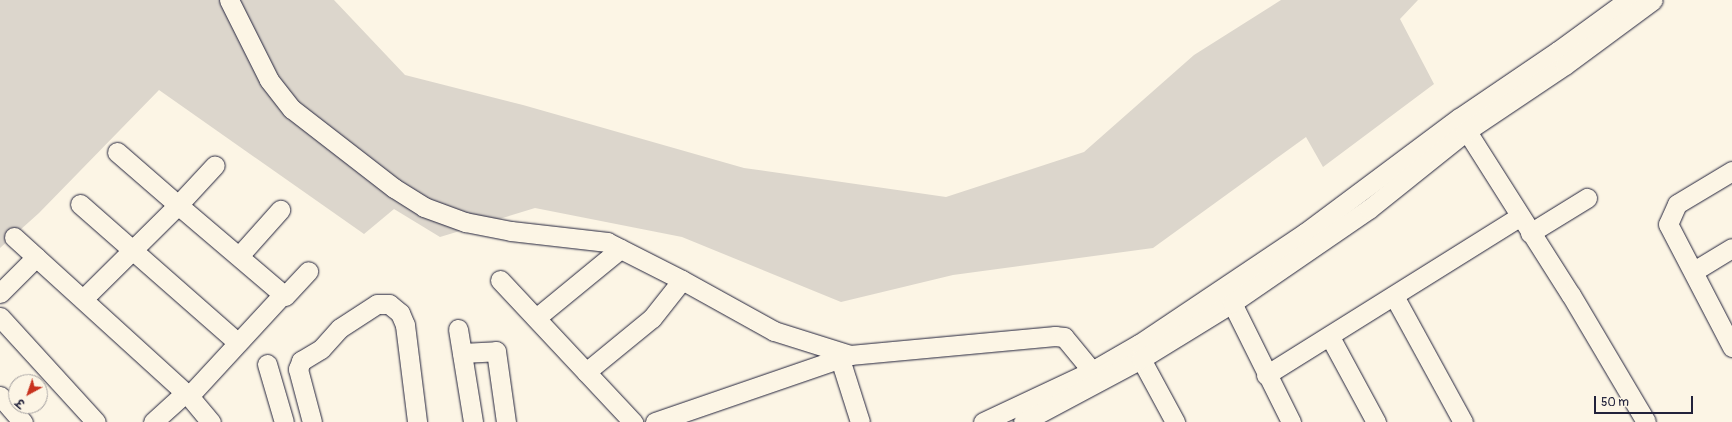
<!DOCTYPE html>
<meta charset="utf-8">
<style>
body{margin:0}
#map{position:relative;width:1732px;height:422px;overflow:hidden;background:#fcf5e5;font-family:Pangolin,"Playpen Sans Deva",sans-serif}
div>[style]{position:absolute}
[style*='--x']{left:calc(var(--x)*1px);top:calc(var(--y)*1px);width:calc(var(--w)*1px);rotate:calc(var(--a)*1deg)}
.green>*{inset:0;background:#dcd6cc}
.roads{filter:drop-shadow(0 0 1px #22223b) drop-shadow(0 0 1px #22223b)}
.minor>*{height:19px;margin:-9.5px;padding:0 9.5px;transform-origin:9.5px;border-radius:9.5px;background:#fcf5e5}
span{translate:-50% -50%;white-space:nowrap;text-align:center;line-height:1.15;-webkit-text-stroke:3px #fcf5e5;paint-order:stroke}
.north{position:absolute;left:8px;top:374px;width:40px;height:40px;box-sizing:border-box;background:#fcf5e5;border:1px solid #a5a1a1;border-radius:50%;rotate:220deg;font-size:11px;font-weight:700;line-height:16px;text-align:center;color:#22223b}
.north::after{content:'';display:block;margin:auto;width:14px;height:18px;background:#c8321e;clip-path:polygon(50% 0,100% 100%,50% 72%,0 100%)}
.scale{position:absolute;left:1594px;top:396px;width:99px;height:18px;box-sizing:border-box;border:2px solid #22223b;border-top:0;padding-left:5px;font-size:12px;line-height:14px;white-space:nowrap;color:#22223b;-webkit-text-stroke:3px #fcf5e5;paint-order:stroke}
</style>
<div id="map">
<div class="green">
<i style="clip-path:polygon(0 0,334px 0,405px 75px,523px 105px,744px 168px,946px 197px,1084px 152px,1194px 55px,1281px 0,1418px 0,1400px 19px,1434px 84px,1323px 167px,1306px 137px,1153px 248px,953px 275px,841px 302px,682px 237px,535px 208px,440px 237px,394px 209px,364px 234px,159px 90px,39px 213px,0 248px)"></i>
</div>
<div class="roads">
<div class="minor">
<i style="--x:229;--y:0;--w:89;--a:63.4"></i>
<i style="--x:269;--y:80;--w:37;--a:52"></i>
<i style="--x:292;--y:109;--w:129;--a:37.8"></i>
<i style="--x:394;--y:188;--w:36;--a:32"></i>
<i style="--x:424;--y:207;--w:44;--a:20.1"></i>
<i style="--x:465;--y:222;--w:47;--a:11.1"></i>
<i style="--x:511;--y:231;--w:97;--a:6.5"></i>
<i style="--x:607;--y:242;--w:84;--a:26.9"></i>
<i style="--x:1461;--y:122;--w:205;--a:57.6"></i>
<i style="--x:1571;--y:295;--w:147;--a:59.4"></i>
<i style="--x:117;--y:152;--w:81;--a:41"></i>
<i style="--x:178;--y:205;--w:54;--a:-47.2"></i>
<i style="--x:1732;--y:171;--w:64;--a:149"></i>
<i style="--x:1677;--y:204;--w:22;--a:114"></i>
<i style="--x:1668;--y:224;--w:139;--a:62.5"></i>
<i style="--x:80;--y:204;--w:210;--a:41.3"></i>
<i style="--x:1530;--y:233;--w:67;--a:-31.6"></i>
<i style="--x:14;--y:237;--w:236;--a:42.3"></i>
<i style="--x:189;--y:396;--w:34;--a:50"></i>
<i style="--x:239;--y:256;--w:62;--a:-48.3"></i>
<i style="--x:1694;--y:271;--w:44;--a:-31.2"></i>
<i style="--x:500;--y:280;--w:195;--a:46.9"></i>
<i style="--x:0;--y:293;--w:51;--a:-45"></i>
<i style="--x:1394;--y:296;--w:144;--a:61.3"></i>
<i style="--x:83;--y:299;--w:134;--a:-44.7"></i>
<i style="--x:178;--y:205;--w:140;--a:40.4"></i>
<i style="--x:285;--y:296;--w:34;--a:-47"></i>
<i style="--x:1232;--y:303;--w:133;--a:63.6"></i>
<i style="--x:0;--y:317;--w:142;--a:47.6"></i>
<i style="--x:536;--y:318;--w:109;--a:-39.4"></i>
<i style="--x:458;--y:329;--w:94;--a:80.8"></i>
<i style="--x:1330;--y:337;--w:97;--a:61.6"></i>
<i style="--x:462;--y:353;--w:34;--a:-3"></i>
<i style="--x:496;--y:351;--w:72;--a:82"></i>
<i style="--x:840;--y:359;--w:66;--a:72.4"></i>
<i style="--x:1141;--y:359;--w:72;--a:61.6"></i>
<i style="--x:267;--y:364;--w:60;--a:73.7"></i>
<i style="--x:586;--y:372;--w:85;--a:-39.3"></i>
<i style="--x:652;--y:318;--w:48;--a:-51.7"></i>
<i style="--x:682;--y:280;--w:105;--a:29"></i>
<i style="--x:774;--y:331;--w:80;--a:17.5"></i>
<i style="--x:1266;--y:375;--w:298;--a:-32"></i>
<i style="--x:0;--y:396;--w:35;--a:49"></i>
<i style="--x:189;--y:396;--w:139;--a:-47.3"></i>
<i style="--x:153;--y:422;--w:43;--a:-42.2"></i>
<i style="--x:312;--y:422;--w:55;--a:-104.8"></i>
<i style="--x:298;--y:369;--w:9;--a:-69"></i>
<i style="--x:301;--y:361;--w:23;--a:-31"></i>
<i style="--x:321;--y:349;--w:28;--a:-48"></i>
<i style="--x:340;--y:328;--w:44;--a:-33"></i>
<i style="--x:377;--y:304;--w:12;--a:0"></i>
<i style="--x:389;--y:304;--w:14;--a:39"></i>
<i style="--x:400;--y:313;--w:13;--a:67"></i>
<i style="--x:405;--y:325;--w:98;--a:82.9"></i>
<i style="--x:655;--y:422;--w:206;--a:-19"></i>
<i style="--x:850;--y:355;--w:206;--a:-5.3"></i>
<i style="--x:1055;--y:336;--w:9;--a:6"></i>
<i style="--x:1064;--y:337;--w:44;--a:50.5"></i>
<i style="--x:983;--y:422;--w:120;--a:-25.1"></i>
<i style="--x:1092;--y:371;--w:54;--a:-29.9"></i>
<i style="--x:1139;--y:344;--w:200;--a:-33.8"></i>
<i style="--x:1305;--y:233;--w:192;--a:-36.8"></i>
<i style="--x:1459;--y:118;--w:120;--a:-34.1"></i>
<i style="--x:1558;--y:51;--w:87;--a:-36.1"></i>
<i style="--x:1023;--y:422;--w:134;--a:-28.1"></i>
<i style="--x:1141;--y:359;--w:107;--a:-31.6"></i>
<i style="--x:1232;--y:303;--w:166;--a:-34.5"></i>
<i style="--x:1369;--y:209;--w:123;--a:-38.7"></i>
<i style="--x:1465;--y:132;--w:120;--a:-33.8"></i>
<i style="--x:1565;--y:65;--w:109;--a:-36.5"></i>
</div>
</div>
<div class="north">उ</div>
<div class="scale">50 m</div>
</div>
